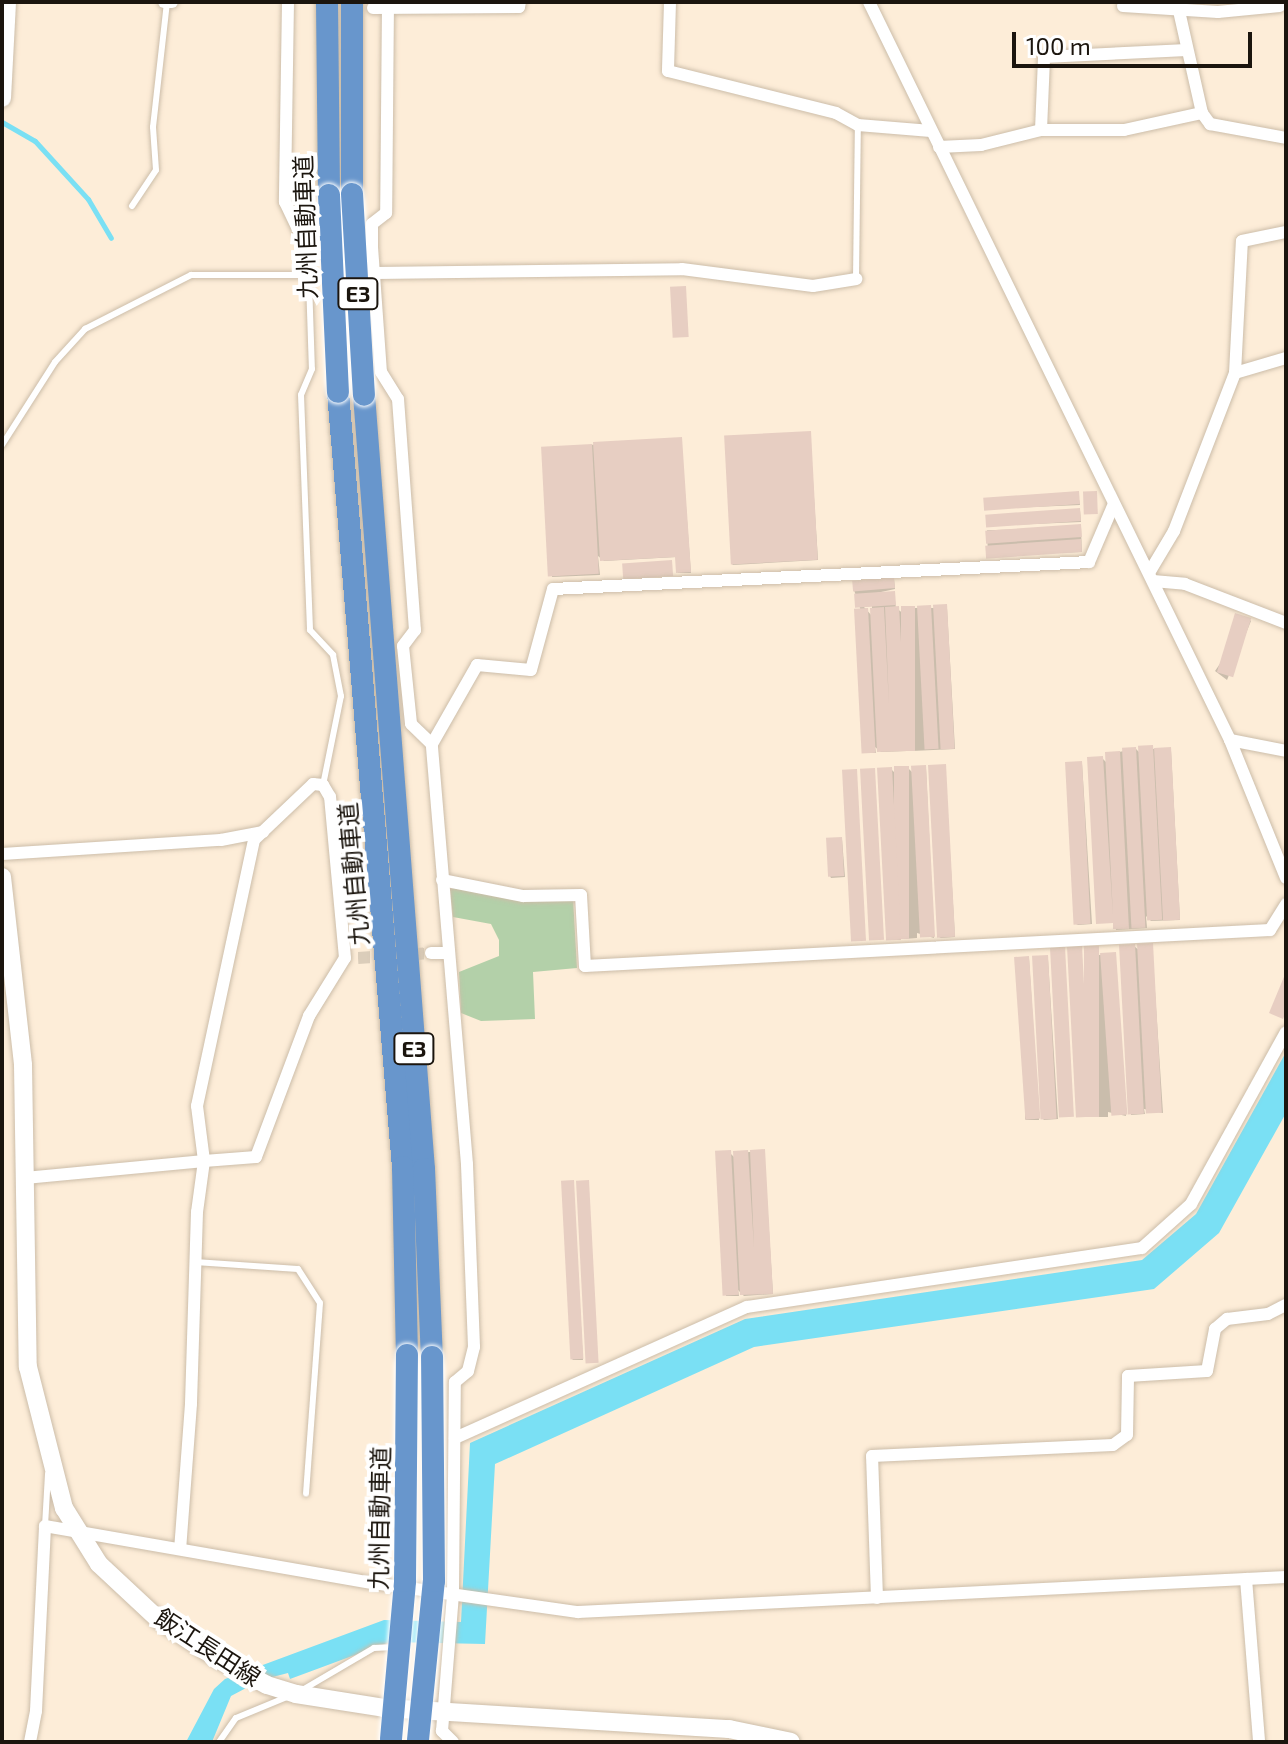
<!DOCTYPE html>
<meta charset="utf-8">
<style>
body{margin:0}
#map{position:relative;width:1288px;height:1744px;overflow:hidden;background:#fdedd8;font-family:"Exo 2","Noto Sans JP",sans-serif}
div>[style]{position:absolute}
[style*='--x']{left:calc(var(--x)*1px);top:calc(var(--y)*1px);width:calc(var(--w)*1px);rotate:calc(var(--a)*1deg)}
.green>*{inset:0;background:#b3d0a9}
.water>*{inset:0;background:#7ae0f4}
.shadow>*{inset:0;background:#0003;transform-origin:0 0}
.stream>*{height:5px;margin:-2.5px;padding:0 2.5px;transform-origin:2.5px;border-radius:2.5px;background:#7ae0f4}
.building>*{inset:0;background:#e7cec2;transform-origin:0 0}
.minor-tunnel>*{height:12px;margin-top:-6px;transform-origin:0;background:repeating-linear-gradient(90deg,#dbcdba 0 12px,transparent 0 18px)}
.roads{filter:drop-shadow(0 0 2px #ccbda9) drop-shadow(0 0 2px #ccbda9)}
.service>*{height:6px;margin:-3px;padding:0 3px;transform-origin:3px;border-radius:3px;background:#fff}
.minor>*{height:12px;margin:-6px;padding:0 6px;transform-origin:6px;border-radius:6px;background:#fff}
.secondary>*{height:18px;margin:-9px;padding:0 9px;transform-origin:9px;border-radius:9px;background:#fff}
.motorway>*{height:22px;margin:-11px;padding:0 11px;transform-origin:11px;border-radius:11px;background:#6896cc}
.bridges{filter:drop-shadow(0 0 2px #fff) drop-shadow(0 0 2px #fff)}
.motorway-bridge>*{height:22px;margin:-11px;padding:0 11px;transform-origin:11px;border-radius:11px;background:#6896cc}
span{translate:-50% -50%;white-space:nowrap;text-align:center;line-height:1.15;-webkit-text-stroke:8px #fff;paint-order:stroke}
.shield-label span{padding:2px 6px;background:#fff;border:2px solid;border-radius:6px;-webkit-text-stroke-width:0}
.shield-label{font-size:22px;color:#1b150e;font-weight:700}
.street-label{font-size:24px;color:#1b150e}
.frame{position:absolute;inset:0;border:4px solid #1b150e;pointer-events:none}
.scale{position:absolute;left:1012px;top:32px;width:240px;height:36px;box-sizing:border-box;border:4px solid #1b150e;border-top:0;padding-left:10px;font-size:24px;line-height:28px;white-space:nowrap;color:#1b150e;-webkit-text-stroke:6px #fff;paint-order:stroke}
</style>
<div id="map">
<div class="green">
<i style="clip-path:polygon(457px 887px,573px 898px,577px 968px,533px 972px,535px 1019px,481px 1021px,461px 1013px,459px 972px,499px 956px,499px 940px,491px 924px,453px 917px,450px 889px)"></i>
</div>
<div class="water">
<i style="clip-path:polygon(1286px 1052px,1286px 1113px,1219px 1233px,1154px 1289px,754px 1347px,495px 1464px,485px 1644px,390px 1642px,290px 1679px,288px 1673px,261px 1680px,231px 1696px,212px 1742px,186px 1742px,214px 1689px,225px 1679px,384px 1620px,461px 1622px,470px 1443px,745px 1319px,1142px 1260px,1196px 1214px)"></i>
</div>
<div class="shadow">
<i style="clip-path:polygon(810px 434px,818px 560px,733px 565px,732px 564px)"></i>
<i style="clip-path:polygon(681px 439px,691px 573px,678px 573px,677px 557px,604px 561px,598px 556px,600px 575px,552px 577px,543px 448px)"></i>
<i style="clip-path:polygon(1078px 494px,1080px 505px,986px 509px)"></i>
<i style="clip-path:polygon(1080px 510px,1081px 522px,987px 526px)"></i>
<i style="left:1081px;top:527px;width:25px;height:94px;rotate:88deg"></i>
<i style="clip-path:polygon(evenodd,894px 579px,895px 589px,872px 594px,894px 593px,896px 608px,904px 614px,903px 608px,947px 608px,955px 749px,912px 751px,907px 746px,907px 751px,881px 752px,875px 747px,876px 753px,863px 752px,861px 611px,854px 590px,894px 579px,872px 606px,872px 616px,864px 607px,872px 606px)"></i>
<i style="clip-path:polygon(1250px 620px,1251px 621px,1227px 680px,1215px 671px)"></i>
<i style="clip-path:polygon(1140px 748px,1171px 750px,1180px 920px,1151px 921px,1146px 916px,1147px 928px,1116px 930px,1115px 923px,1098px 923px,1102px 758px,1107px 763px,1107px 754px,1136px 749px,1141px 754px)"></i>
<i style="clip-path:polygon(1082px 763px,1092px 924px,1078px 925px,1076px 924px)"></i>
<i style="clip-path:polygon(945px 766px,955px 937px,941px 938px,939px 937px)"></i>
<i style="clip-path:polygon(908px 768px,913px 773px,926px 768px,934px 938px,917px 933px,917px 938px,905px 939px,900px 934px,901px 940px,889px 940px,891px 769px,896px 774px)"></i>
<i style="clip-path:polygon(842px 839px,845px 877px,831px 878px,830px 876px)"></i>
<i style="clip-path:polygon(1152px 945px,1163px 1113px,1144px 1109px,1145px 1114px,1131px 1115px,1134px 946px,1140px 951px)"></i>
<i style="clip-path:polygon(1115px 954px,1126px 1116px,1108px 1112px,1108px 1117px,1097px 1117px,1099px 955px)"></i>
<i style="clip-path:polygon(1029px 958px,1039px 1120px,1026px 1120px,1025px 1119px)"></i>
<i style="clip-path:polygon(1048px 959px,1058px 1119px,1044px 1120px,1043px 1119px)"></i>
<i style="clip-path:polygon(764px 1151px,773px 1294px,744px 1296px,738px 1290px,739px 1296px,726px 1296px,730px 1153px,735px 1158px,735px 1153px)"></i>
<i style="clip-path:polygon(573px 1182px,583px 1360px,573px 1360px,572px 1359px)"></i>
</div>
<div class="stream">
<i style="--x:2;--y:122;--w:38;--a:30"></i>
<i style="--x:35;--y:141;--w:79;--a:47.6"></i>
<i style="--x:88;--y:199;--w:45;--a:59.5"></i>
</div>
<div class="building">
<i style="left:686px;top:286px;width:51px;height:16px;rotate:87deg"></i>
<i style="left:811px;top:431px;width:129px;height:87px;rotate:87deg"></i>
<i style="clip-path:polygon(682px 437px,691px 572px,676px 573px,675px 557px,600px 561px,593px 442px)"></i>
<i style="left:592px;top:444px;width:130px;height:51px;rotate:87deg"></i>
<i style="left:1079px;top:491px;width:13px;height:96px;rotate:86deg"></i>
<i style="left:1097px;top:491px;width:23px;height:14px;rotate:88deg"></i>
<i style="left:1080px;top:508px;width:13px;height:95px;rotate:86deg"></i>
<i style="left:1081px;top:524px;width:13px;height:96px;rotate:86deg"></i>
<i style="left:1081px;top:539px;width:13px;height:96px;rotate:86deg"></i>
<i style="left:672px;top:560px;width:16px;height:50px;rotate:86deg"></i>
<i style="left:894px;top:577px;width:11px;height:42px;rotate:85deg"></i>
<i style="left:895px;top:591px;width:14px;height:41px;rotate:86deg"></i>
<i style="left:947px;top:604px;width:145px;height:14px;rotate:87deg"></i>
<i style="left:931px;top:605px;width:144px;height:14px;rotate:87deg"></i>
<i style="clip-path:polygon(899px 606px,907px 751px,877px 752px,870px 608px,884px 607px,889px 705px,885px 607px)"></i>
<i style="left:901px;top:606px;width:14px;height:145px"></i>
<i style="left:868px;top:608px;width:145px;height:14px;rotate:87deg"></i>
<i style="left:1235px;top:613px;width:17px;height:62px;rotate:17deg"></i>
<i style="left:1153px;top:745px;width:175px;height:15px;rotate:87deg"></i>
<i style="left:1136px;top:747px;width:181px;height:14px;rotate:87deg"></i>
<i style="left:1171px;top:747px;width:173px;height:17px;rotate:87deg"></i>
<i style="clip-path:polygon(1120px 751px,1129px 929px,1113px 929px,1113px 923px,1096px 924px,1087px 757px,1103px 756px,1113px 916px,1105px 752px)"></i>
<i style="left:1082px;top:761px;width:163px;height:17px;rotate:87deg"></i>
<i style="left:946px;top:764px;width:173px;height:18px;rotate:87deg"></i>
<i style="left:926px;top:765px;width:172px;height:15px;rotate:87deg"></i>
<i style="left:894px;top:766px;width:15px;height:173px"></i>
<i style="left:892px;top:767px;width:173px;height:15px;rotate:87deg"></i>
<i style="left:875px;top:768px;width:172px;height:15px;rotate:87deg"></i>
<i style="left:857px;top:769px;width:172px;height:15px;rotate:87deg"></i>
<i style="left:842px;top:837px;width:39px;height:16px;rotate:87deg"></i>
<i style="left:1153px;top:943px;width:170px;height:16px;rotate:87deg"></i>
<i style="left:1135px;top:944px;width:170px;height:16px;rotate:87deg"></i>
<i style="left:1082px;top:946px;width:171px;height:15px;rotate:87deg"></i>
<i style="left:1084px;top:946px;width:15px;height:171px"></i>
<i style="left:1065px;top:947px;width:170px;height:15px;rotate:87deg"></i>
<i style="left:1116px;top:952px;width:163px;height:16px;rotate:86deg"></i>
<i style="left:1048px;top:955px;width:164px;height:16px;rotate:87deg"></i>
<i style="left:1029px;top:956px;width:163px;height:15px;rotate:86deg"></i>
<i style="clip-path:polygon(1286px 972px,1286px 1012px,1283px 1019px,1269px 1013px)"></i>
<i style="clip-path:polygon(765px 1149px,773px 1294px,740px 1295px,733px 1151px,748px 1150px,754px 1248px,750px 1150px)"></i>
<i style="left:731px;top:1150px;width:145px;height:16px;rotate:87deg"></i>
<i style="left:574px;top:1180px;width:179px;height:13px;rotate:87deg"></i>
<i style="left:589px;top:1180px;width:183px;height:13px;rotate:87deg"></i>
</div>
<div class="minor-tunnel">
<i style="--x:358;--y:958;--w:73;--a:-3.9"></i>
</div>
<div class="roads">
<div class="service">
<i style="--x:132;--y:206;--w:43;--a:-56.3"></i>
<i style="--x:156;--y:170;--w:43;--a:-94"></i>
<i style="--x:153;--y:127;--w:126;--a:-83.6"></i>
<i style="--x:308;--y:251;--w:118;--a:88.1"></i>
<i style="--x:312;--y:369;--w:28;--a:113"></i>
<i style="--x:301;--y:395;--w:235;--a:87.8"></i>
<i style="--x:310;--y:630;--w:34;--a:47"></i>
<i style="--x:333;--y:655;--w:42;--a:79"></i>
<i style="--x:341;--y:696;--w:91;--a:101.4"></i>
<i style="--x:856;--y:279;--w:154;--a:-89.3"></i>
<i style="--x:2;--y:445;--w:98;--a:-57.4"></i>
<i style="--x:55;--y:362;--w:45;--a:-47.7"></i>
<i style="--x:85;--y:329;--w:119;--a:-27"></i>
<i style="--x:191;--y:275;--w:117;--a:0"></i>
<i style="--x:195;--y:1262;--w:103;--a:3.9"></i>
<i style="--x:298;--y:1269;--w:40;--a:57.1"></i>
<i style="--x:320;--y:1303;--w:191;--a:94.2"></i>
<i style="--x:45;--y:1526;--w:52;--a:-86.7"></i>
<i style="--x:304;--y:1689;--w:81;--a:-30.4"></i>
<i style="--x:374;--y:1648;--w:20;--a:-3"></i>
<i style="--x:219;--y:1742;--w:29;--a:-55"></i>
<i style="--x:236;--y:1718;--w:55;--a:-22.4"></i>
</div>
<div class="minor">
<i style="--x:164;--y:2;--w:8;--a:0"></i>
<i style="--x:288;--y:2;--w:200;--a:90.9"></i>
<i style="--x:285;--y:202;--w:53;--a:64.4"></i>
<i style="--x:308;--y:250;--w:29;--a:-2"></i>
<i style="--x:388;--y:2;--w:211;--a:90.5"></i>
<i style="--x:386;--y:213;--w:18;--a:142"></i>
<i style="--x:372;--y:224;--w:23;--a:90"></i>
<i style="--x:372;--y:247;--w:125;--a:85.9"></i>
<i style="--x:381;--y:372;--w:32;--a:58"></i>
<i style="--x:398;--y:399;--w:232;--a:85.8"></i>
<i style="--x:415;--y:630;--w:20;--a:127"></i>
<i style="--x:403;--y:646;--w:78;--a:84.1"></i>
<i style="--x:411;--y:724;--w:29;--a:44"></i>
<i style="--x:670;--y:2;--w:69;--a:91.7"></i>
<i style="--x:668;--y:71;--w:173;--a:14"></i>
<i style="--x:836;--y:113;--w:25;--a:29"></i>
<i style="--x:858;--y:125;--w:73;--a:4.7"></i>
<i style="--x:869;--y:2;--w:822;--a:63.93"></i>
<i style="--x:1230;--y:740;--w:149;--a:67.9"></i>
<i style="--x:1177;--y:2;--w:114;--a:77.3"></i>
<i style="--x:1202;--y:113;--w:14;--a:54"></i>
<i style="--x:1210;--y:124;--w:77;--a:10.4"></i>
<i style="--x:1123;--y:6;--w:95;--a:3.6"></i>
<i style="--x:1218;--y:12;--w:62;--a:-5.5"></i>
<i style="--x:373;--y:8;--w:146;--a:-0.4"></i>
<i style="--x:519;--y:7;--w:5;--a:-79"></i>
<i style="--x:1041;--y:130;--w:73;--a:-87.6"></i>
<i style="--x:1044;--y:57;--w:143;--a:-2.8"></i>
<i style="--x:939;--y:147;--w:42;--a:-2.7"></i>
<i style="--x:981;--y:145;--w:62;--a:-14"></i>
<i style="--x:1041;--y:130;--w:83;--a:0"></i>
<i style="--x:1124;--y:130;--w:80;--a:-12.3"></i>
<i style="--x:375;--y:273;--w:307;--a:-0.7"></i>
<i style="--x:682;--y:269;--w:132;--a:7.4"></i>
<i style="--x:813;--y:286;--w:44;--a:-9.2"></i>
<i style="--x:1235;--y:373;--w:53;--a:-16.4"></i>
<i style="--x:1149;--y:573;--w:49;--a:-59.2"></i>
<i style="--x:1174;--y:531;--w:169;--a:-68.9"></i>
<i style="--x:1235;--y:373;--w:132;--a:-87"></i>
<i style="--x:1242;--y:241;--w:45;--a:-11.6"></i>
<i style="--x:1153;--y:581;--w:32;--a:5"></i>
<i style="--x:1185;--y:584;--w:108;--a:21.1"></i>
<i style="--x:1230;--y:740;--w:57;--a:11.1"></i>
<i style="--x:2;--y:854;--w:219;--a:-3.7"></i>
<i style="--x:221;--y:840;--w:43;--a:-10.8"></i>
<i style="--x:442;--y:880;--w:83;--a:11.2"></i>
<i style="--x:523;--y:896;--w:58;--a:-1"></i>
<i style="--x:581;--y:895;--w:71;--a:86.8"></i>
<i style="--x:585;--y:966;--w:686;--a:-3.01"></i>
<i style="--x:1270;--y:930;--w:31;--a:-58"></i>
<i style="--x:431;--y:953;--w:18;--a:0"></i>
<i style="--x:25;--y:1178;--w:180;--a:-5.4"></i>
<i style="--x:204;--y:1161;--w:52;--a:-4.4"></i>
<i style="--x:256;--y:1157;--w:151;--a:-69.4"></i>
<i style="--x:309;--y:1016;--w:68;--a:-58.2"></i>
<i style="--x:345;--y:958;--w:162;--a:-95.3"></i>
<i style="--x:330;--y:797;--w:14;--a:-120"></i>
<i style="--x:323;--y:785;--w:10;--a:-174"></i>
<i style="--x:313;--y:784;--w:81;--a:136.5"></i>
<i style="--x:254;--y:840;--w:272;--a:102.1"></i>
<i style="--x:197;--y:1106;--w:55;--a:82.7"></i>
<i style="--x:204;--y:1161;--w:51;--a:97.8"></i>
<i style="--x:197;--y:1212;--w:192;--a:91.8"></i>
<i style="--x:191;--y:1404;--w:145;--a:94.3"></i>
<i style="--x:455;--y:1438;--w:320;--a:-24.2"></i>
<i style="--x:747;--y:1307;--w:399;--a:-8.5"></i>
<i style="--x:1142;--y:1248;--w:66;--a:-41.9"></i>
<i style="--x:1191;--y:1204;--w:196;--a:-61.1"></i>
<i style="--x:1246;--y:1579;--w:164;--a:85.4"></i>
<i style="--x:877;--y:1598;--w:142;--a:-92"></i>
<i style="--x:872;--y:1456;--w:241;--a:-2.6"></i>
<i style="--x:1113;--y:1445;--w:17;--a:-36"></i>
<i style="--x:1127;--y:1435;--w:59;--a:-89"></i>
<i style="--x:1128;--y:1376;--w:79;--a:-3.6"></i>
<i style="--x:1207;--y:1371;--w:43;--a:-79.2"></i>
<i style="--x:1215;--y:1329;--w:16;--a:-40"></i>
<i style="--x:1227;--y:1319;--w:41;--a:-7"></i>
<i style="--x:1268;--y:1314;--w:20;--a:-27"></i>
<i style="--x:30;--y:1742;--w:32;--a:-79"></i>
<i style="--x:36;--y:1711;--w:185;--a:-87.2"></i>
<i style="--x:45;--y:1526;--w:333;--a:9.9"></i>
<i style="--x:373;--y:1583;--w:207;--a:8.1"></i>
<i style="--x:578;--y:1612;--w:709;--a:-2.83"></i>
<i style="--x:453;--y:1742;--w:16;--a:-135"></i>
<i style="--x:442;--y:1731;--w:137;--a:-85.4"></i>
<i style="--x:453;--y:1594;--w:212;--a:-89.5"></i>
<i style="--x:455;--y:1382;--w:17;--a:-40"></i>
<i style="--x:468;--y:1371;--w:25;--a:-76"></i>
<i style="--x:474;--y:1347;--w:183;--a:-92.2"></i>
<i style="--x:467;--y:1164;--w:421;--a:-94.8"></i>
<i style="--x:432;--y:744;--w:91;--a:-60.3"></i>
<i style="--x:477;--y:665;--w:54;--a:5.3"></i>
<i style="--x:531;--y:670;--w:84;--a:-74.8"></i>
<i style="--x:553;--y:589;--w:537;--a:-2.88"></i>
<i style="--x:1089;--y:562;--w:61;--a:-66.8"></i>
</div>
<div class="secondary">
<i style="--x:2;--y:98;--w:96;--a:-87"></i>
<i style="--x:2;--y:877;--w:189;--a:83.6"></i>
<i style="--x:23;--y:1065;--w:302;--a:89.1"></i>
<i style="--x:28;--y:1367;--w:146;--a:75.7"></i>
<i style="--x:64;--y:1508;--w:66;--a:58"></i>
<i style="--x:99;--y:1564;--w:81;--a:43"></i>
<i style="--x:158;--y:1619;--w:69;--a:33.7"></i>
<i style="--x:215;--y:1657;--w:59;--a:28.3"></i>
<i style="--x:267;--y:1685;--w:30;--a:17"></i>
<i style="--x:296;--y:1694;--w:89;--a:9"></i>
<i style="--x:384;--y:1708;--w:346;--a:3.5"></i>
<i style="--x:729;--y:1729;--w:63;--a:11.8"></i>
</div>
<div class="motorway">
<i style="--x:327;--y:2;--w:193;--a:89.4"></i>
<i style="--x:352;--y:2;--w:192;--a:90"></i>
<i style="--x:338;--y:392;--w:778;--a:85.21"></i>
<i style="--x:403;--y:1167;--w:188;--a:88.8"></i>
<i style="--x:364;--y:395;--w:776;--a:85.57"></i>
<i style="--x:424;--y:1169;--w:188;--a:87.6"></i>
</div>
</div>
<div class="bridges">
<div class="motorway-bridge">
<i style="--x:352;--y:194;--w:201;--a:86.6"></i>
<i style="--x:329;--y:195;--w:197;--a:87.4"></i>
<i style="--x:391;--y:1739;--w:159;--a:-84.9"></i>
<i style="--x:405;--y:1581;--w:226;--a:-89.5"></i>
<i style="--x:418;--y:1740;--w:160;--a:-84.3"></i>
<i style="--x:434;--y:1581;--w:224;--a:-90.5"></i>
</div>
</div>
<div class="shield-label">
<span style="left:358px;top:294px">E3</span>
<span style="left:414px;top:1049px">E3</span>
</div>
<div class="street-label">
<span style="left:305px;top:227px;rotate:-92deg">九州自動車道</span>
<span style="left:353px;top:874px;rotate:-95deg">九州自動車道</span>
<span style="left:379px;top:1518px;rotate:-89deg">九州自動車道</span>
<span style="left:208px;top:1647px;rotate:33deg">飯江長田線</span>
</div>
<div class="frame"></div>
<div class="scale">100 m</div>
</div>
